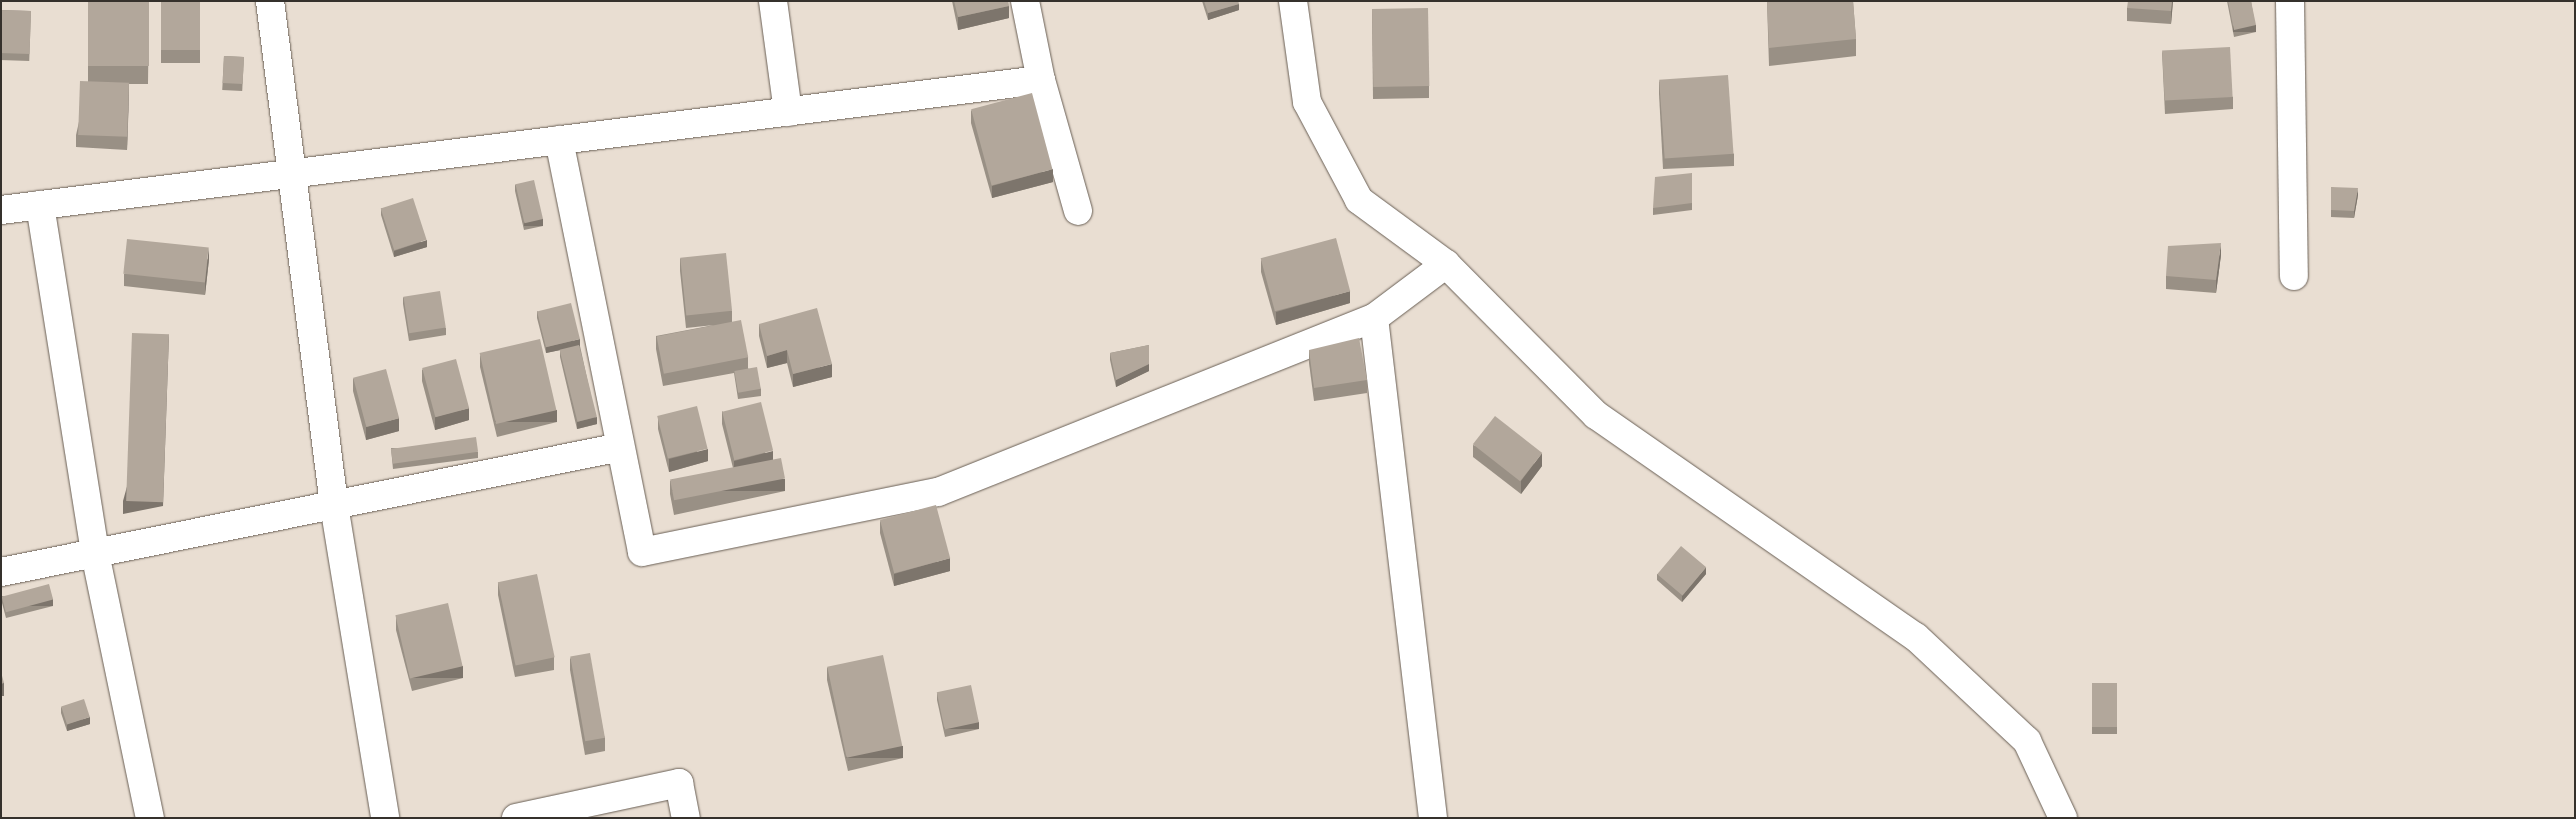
<!DOCTYPE html>
<style>
body{margin:0}
#map{position:relative;width:2576px;height:819px;overflow:hidden;background:#e9ded2;font-family:"Work Sans",sans-serif}
div>[style]{position:absolute}
[style*='--x']{left:calc(var(--x)*1px);top:calc(var(--y)*1px);width:calc(var(--w)*1px);rotate:calc(var(--a)*1deg)}
.roads{filter:drop-shadow(0 0 1px #695f55) drop-shadow(0 0 1px #695f55)}
.street>*{height:28px;margin:-14px;padding:0 14px;transform-origin:14px;border-radius:14px;background:#fff}
.wall>*{inset:0;background:#999085;transform-origin:0 0}
.shaded-wall>*{inset:0;background:#7d756c;transform-origin:0 0}
.building>*{inset:0;background:#b2a79b;transform-origin:0 0}
span{translate:-50% -50%;white-space:nowrap;text-align:center;line-height:1.15;-webkit-text-stroke:4px #f7ebdf;paint-order:stroke}
.frame{position:absolute;inset:0;border:2px solid #35312c;pointer-events:none}
</style>
<div id="map">
<div class="roads">
<div class="street">
<i style="--x:270;--y:1;--w:508;--a:82.76"></i>
<i style="--x:334;--y:505;--w:317;--a:80.7"></i>
<i style="--x:773;--y:1;--w:112;--a:82.3"></i>
<i style="--x:1025;--y:1;--w:81;--a:78.6"></i>
<i style="--x:1041;--y:80;--w:136;--a:74.2"></i>
<i style="--x:1293;--y:1;--w:102;--a:82.1"></i>
<i style="--x:1307;--y:102;--w:111;--a:62"></i>
<i style="--x:1359;--y:200;--w:108;--a:36.3"></i>
<i style="--x:1446;--y:264;--w:213;--a:45.2"></i>
<i style="--x:1596;--y:415;--w:389;--a:34.8"></i>
<i style="--x:1916;--y:637;--w:152;--a:43.1"></i>
<i style="--x:2027;--y:741;--w:85;--a:64.9"></i>
<i style="--x:2290;--y:1;--w:275;--a:89.2"></i>
<i style="--x:559;--y:140;--w:420;--a:78.6"></i>
<i style="--x:642;--y:552;--w:302;--a:-11.5"></i>
<i style="--x:938;--y:492;--w:469;--a:-21.8"></i>
<i style="--x:1374;--y:318;--w:90;--a:-36.9"></i>
<i style="--x:40;--y:205;--w:352;--a:81"></i>
<i style="--x:95;--y:553;--w:271;--a:78.3"></i>
<i style="--x:1;--y:210;--w:1048;--a:-7.13"></i>
<i style="--x:1374;--y:318;--w:503;--a:83.27"></i>
<i style="--x:1;--y:572;--w:632;--a:-11.4"></i>
<i style="--x:516;--y:818;--w:167;--a:-12.1"></i>
<i style="--x:679;--y:783;--w:36;--a:79"></i>
</div>
</div>
<div class="wall">
<i style="clip-path:polygon(88px 1px,149px 1px,148px 84px,129px 84px,127px 150px,76px 147px,76px 135px,88px 82px)"></i>
<i style="left:161px;top:1px;width:39px;height:62px"></i>
<i style="clip-path:polygon(952px 1px,1008px 1px,1009px 18px,958px 30px)"></i>
<i style="clip-path:polygon(1202px 1px,1238px 1px,1239px 10px,1208px 20px)"></i>
<i style="clip-path:polygon(1767px 1px,1853px 1px,1856px 39px,1856px 56px,1769px 66px)"></i>
<i style="clip-path:polygon(2173px 1px,2171px 24px,2127px 21px,2127px 8px)"></i>
<i style="clip-path:polygon(2227px 1px,2251px 1px,2256px 32px,2234px 37px)"></i>
<i style="clip-path:polygon(1372px 9px,1429px 86px,1429px 98px,1373px 99px)"></i>
<i style="left:1px;top:10px;width:30px;height:50px;rotate:2deg"></i>
<i style="clip-path:polygon(2162px 52px,2233px 97px,2233px 109px,2165px 114px)"></i>
<i style="left:224px;top:56px;width:20px;height:34px;rotate:3deg"></i>
<i style="clip-path:polygon(1659px 81px,1734px 154px,1734px 166px,1663px 169px,1659px 94px)"></i>
<i style="clip-path:polygon(971px 110px,1053px 182px,992px 198px,971px 123px)"></i>
<i style="clip-path:polygon(1692px 173px,1692px 210px,1653px 215px,1653px 208px)"></i>
<i style="clip-path:polygon(515px 184px,543px 226px,524px 230px,515px 191px)"></i>
<i style="clip-path:polygon(2331px 187px,2358px 195px,2354px 218px,2331px 217px)"></i>
<i style="clip-path:polygon(381px 208px,427px 247px,394px 257px,381px 215px)"></i>
<i style="clip-path:polygon(2221px 255px,2216px 293px,2166px 289px,2166px 276px)"></i>
<i style="clip-path:polygon(680px 258px,732px 311px,732px 322px,748px 357px,748px 368px,761px 389px,761px 396px,738px 399px,734px 373px,663px 386px,656px 349px,656px 336px,714px 325px,686px 328px,680px 271px)"></i>
<i style="clip-path:polygon(209px 259px,205px 295px,124px 286px,124px 274px)"></i>
<i style="clip-path:polygon(1261px 260px,1350px 303px,1276px 325px,1261px 272px)"></i>
<i style="clip-path:polygon(403px 297px,446px 328px,446px 335px,409px 341px,403px 304px)"></i>
<i style="clip-path:polygon(537px 311px,580px 346px,597px 424px,577px 429px,560px 357px,560px 350px,546px 353px,537px 318px)"></i>
<i style="clip-path:polygon(759px 324px,832px 377px,793px 387px,787px 363px,767px 368px,759px 336px)"></i>
<i style="clip-path:polygon(1149px 345px,1149px 371px,1116px 387px,1110px 360px,1110px 353px)"></i>
<i style="clip-path:polygon(1309px 350px,1367px 380px,1367px 393px,1314px 401px,1309px 363px)"></i>
<i style="clip-path:polygon(480px 355px,557px 422px,497px 437px,480px 367px)"></i>
<i style="clip-path:polygon(422px 369px,469px 420px,435px 430px,422px 381px)"></i>
<i style="clip-path:polygon(353px 378px,399px 431px,366px 440px,353px 391px)"></i>
<i style="clip-path:polygon(722px 411px,773px 460px,785px 491px,674px 515px,670px 494px,670px 481px,733px 468px,722px 424px)"></i>
<i style="clip-path:polygon(658px 417px,708px 461px,669px 472px,658px 429px)"></i>
<i style="clip-path:polygon(1473px 445px,1542px 466px,1521px 494px,1473px 457px)"></i>
<i style="clip-path:polygon(391px 448px,478px 452px,478px 458px,393px 469px)"></i>
<i style="clip-path:polygon(880px 521px,950px 571px,894px 586px,880px 533px)"></i>
<i style="clip-path:polygon(1657px 574px,1706px 574px,1682px 602px,1657px 580px)"></i>
<i style="clip-path:polygon(498px 582px,554px 657px,554px 670px,515px 677px,498px 595px)"></i>
<i style="clip-path:polygon(2px 596px,53px 606px,6px 618px,2px 603px)"></i>
<i style="clip-path:polygon(396px 617px,463px 678px,412px 691px,396px 630px)"></i>
<i style="clip-path:polygon(570px 657px,605px 738px,605px 751px,585px 755px,570px 670px)"></i>
<i style="clip-path:polygon(827px 667px,903px 758px,848px 771px,827px 680px)"></i>
<i style="left:2092px;top:683px;width:25px;height:51px"></i>
<i style="clip-path:polygon(937px 693px,979px 729px,945px 737px,937px 700px)"></i>
<i style="clip-path:polygon(61px 707px,90px 724px,67px 731px,61px 713px)"></i>
</div>
<div class="shaded-wall">
<i style="clip-path:polygon(2172px 1px,2173px 1px,2171px 24px,2171px 11px)"></i>
<i style="clip-path:polygon(1239px 4px,1239px 10px,1208px 20px,1208px 13px)"></i>
<i style="clip-path:polygon(1009px 6px,1009px 18px,958px 30px,958px 17px)"></i>
<i style="left:2256px;top:25px;width:7px;height:23px;rotate:90deg"></i>
<i style="clip-path:polygon(129px 83px,129px 96px,127px 150px,127px 138px)"></i>
<i style="clip-path:polygon(1053px 169px,1053px 182px,992px 198px,992px 186px)"></i>
<i style="clip-path:polygon(2358px 188px,2358px 195px,2354px 218px,2354px 211px)"></i>
<i style="left:543px;top:219px;width:7px;height:19px;rotate:90deg"></i>
<i style="clip-path:polygon(427px 240px,427px 247px,394px 257px,394px 251px)"></i>
<i style="clip-path:polygon(2221px 243px,2221px 255px,2216px 293px,2216px 280px)"></i>
<i style="clip-path:polygon(209px 247px,209px 259px,205px 295px,205px 282px)"></i>
<i style="clip-path:polygon(1350px 291px,1350px 303px,1276px 325px,1276px 312px)"></i>
<i style="clip-path:polygon(169px 334px,163px 506px,123px 514px,123px 501px)"></i>
<i style="clip-path:polygon(580px 339px,580px 346px,546px 353px,546px 347px)"></i>
<i style="clip-path:polygon(787px 350px,787px 363px,767px 368px,767px 356px)"></i>
<i style="clip-path:polygon(832px 364px,832px 377px,793px 387px,793px 374px)"></i>
<i style="clip-path:polygon(1149px 364px,1149px 371px,1116px 387px,1116px 380px)"></i>
<i style="clip-path:polygon(469px 408px,469px 420px,435px 430px,435px 417px)"></i>
<i style="left:557px;top:410px;width:12px;height:62px;rotate:90deg"></i>
<i style="clip-path:polygon(597px 417px,597px 424px,577px 429px,577px 422px)"></i>
<i style="clip-path:polygon(399px 418px,399px 431px,366px 440px,366px 427px)"></i>
<i style="clip-path:polygon(708px 449px,708px 461px,669px 472px,669px 459px)"></i>
<i style="clip-path:polygon(773px 451px,773px 463px,734px 474px,734px 461px)"></i>
<i style="clip-path:polygon(1542px 453px,1542px 466px,1521px 494px,1521px 481px)"></i>
<i style="left:785px;top:479px;width:12px;height:113px;rotate:90deg"></i>
<i style="clip-path:polygon(950px 558px,950px 571px,894px 586px,894px 574px)"></i>
<i style="clip-path:polygon(1706px 567px,1706px 574px,1682px 602px,1682px 596px)"></i>
<i style="left:53px;top:599px;width:7px;height:49px;rotate:90deg"></i>
<i style="left:463px;top:666px;width:12px;height:53px;rotate:90deg"></i>
<i style="left:4px;top:683px;width:13px;height:3px;rotate:90deg"></i>
<i style="clip-path:polygon(90px 717px,90px 724px,67px 731px,67px 724px)"></i>
<i style="left:979px;top:722px;width:7px;height:35px;rotate:90deg"></i>
<i style="left:903px;top:746px;width:12px;height:57px;rotate:90deg"></i>
</div>
<div class="building">
<i style="left:88px;top:1px;width:61px;height:65px"></i>
<i style="left:161px;top:1px;width:39px;height:49px"></i>
<i style="clip-path:polygon(954px 1px,1008px 1px,1009px 6px,958px 17px)"></i>
<i style="clip-path:polygon(1204px 1px,1238px 1px,1239px 4px,1208px 13px)"></i>
<i style="clip-path:polygon(1767px 1px,1853px 1px,1856px 39px,1769px 48px)"></i>
<i style="clip-path:polygon(2128px 1px,2172px 1px,2171px 11px,2127px 8px)"></i>
<i style="clip-path:polygon(2228px 1px,2251px 1px,2256px 25px,2234px 30px)"></i>
<i style="left:1428px;top:8px;width:78px;height:56px;rotate:89deg"></i>
<i style="left:1px;top:10px;width:30px;height:43px;rotate:2deg"></i>
<i style="left:2230px;top:47px;width:50px;height:68px;rotate:87deg"></i>
<i style="left:224px;top:56px;width:20px;height:27px;rotate:3deg"></i>
<i style="left:1728px;top:75px;width:79px;height:69px;rotate:86deg"></i>
<i style="left:80px;top:81px;width:49px;height:54px;rotate:2deg"></i>
<i style="left:1032px;top:93px;width:79px;height:63px;rotate:75deg"></i>
<i style="clip-path:polygon(1692px 173px,1692px 203px,1653px 208px,1655px 177px)"></i>
<i style="left:534px;top:180px;width:40px;height:19px;rotate:77deg"></i>
<i style="clip-path:polygon(2331px 187px,2358px 188px,2354px 211px,2331px 210px)"></i>
<i style="left:413px;top:198px;width:44px;height:34px;rotate:72deg"></i>
<i style="left:1336px;top:238px;width:55px;height:78px;rotate:75deg"></i>
<i style="left:127px;top:239px;width:82px;height:35px;rotate:6deg"></i>
<i style="clip-path:polygon(2221px 243px,2216px 280px,2166px 276px,2168px 246px)"></i>
<i style="left:726px;top:253px;width:58px;height:46px;rotate:84deg"></i>
<i style="left:440px;top:291px;width:37px;height:37px;rotate:81deg"></i>
<i style="left:571px;top:303px;width:37px;height:35px;rotate:76deg"></i>
<i style="clip-path:polygon(817px 308px,832px 364px,793px 374px,787px 350px,767px 356px,759px 324px)"></i>
<i style="left:741px;top:320px;width:38px;height:86px;rotate:79deg"></i>
<i style="left:132px;top:333px;width:37px;height:168px;rotate:2deg"></i>
<i style="clip-path:polygon(1359px 338px,1367px 380px,1314px 388px,1309px 350px)"></i>
<i style="left:540px;top:339px;width:73px;height:62px;rotate:77deg"></i>
<i style="left:579px;top:345px;width:74px;height:20px;rotate:76deg"></i>
<i style="clip-path:polygon(1149px 345px,1149px 364px,1116px 380px,1110px 353px)"></i>
<i style="left:456px;top:359px;width:51px;height:35px;rotate:75deg"></i>
<i style="left:757px;top:367px;width:22px;height:23px;rotate:80deg"></i>
<i style="left:386px;top:369px;width:51px;height:34px;rotate:75deg"></i>
<i style="left:761px;top:402px;width:50px;height:40px;rotate:76deg"></i>
<i style="left:697px;top:406px;width:44px;height:41px;rotate:76deg"></i>
<i style="left:1495px;top:416px;width:60px;height:36px;rotate:38deg"></i>
<i style="left:476px;top:437px;width:15px;height:86px;rotate:82deg"></i>
<i style="left:781px;top:458px;width:21px;height:113px;rotate:79deg"></i>
<i style="left:936px;top:505px;width:55px;height:58px;rotate:75deg"></i>
<i style="left:1681px;top:546px;width:33px;height:37px;rotate:40deg"></i>
<i style="left:537px;top:574px;width:85px;height:40px;rotate:78deg"></i>
<i style="left:49px;top:584px;width:16px;height:49px;rotate:75deg"></i>
<i style="left:448px;top:603px;width:65px;height:54px;rotate:77deg"></i>
<i style="left:590px;top:653px;width:86px;height:20px;rotate:80deg"></i>
<i style="left:883px;top:655px;width:93px;height:57px;rotate:78deg"></i>
<i style="clip-path:polygon(1px 672px,4px 683px,1px 684px)"></i>
<i style="left:2092px;top:683px;width:25px;height:44px"></i>
<i style="left:971px;top:685px;width:38px;height:35px;rotate:78deg"></i>
<i style="left:84px;top:699px;width:19px;height:24px;rotate:72deg"></i>
</div>
<div class="frame"></div>
</div>
